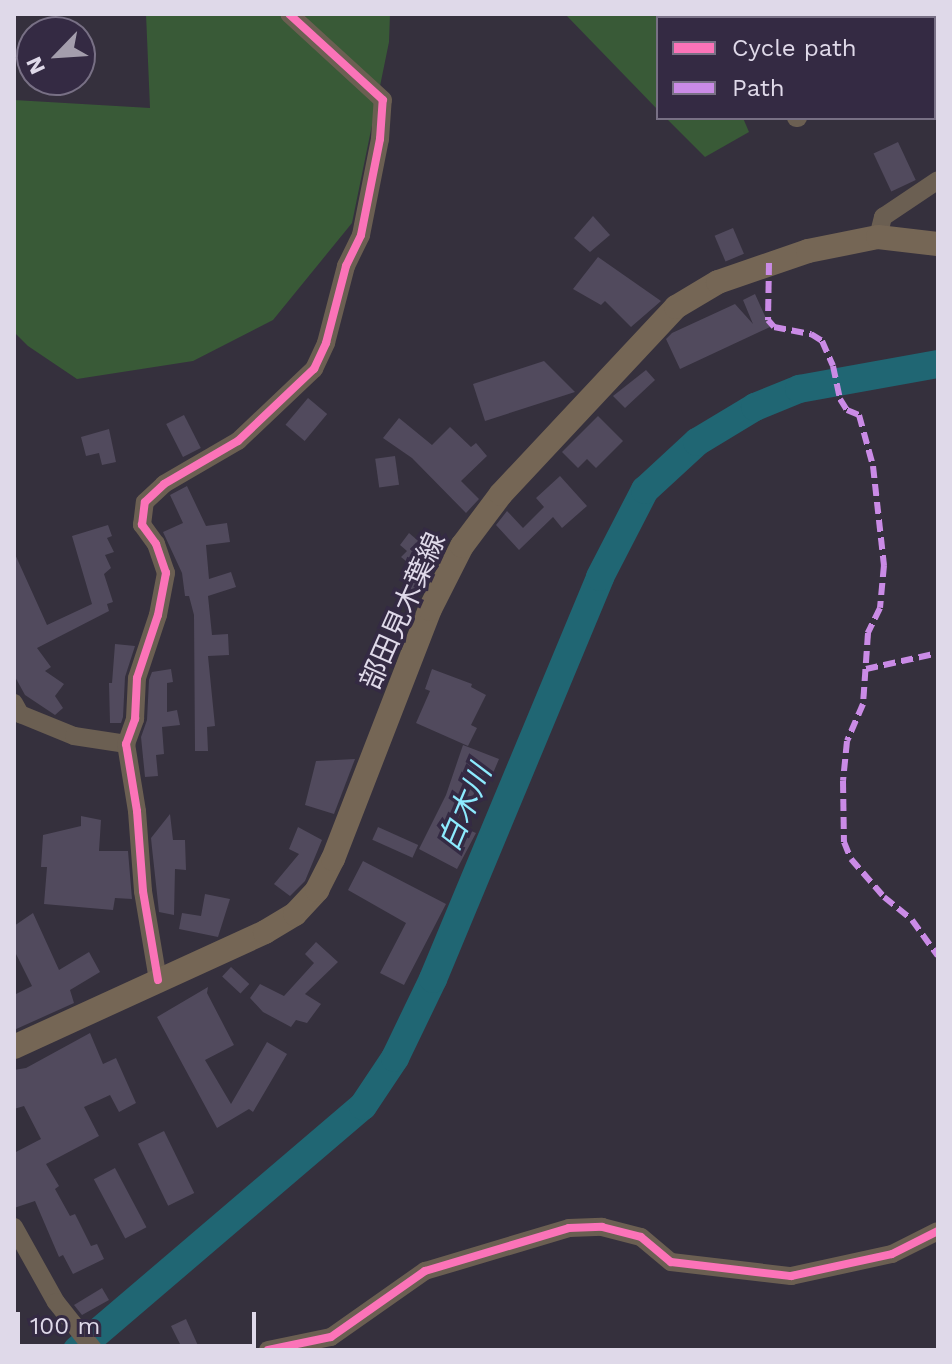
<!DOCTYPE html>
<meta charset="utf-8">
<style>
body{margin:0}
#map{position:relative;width:952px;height:1364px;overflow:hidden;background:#35303d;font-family:"Work Sans","Noto Sans JP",sans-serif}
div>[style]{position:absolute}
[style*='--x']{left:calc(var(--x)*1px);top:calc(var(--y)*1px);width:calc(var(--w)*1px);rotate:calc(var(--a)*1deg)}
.green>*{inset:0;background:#395a37}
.river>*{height:28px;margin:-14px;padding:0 14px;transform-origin:14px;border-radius:14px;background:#206673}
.building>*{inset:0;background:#514a5d;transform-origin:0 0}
.minor>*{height:18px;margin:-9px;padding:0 9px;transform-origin:9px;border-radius:9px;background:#6b5f52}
.major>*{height:24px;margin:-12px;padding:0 12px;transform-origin:12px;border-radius:12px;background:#756655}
.quiet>*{height:6px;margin-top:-3px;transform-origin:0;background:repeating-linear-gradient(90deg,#ca8be6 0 12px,transparent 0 18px)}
.cycleway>*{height:8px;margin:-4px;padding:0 4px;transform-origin:4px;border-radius:4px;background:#fb73b8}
span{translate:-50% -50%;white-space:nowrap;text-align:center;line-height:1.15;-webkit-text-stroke:7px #342a43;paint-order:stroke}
.street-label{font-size:28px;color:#dfd9e9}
.water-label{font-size:30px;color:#8debfe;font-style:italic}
.frame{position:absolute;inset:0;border:16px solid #dfd9e9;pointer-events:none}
.legend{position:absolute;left:656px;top:16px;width:280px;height:104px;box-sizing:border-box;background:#342a43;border:2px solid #787085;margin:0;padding:10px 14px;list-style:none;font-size:24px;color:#dfd9e9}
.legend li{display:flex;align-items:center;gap:16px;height:40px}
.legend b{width:40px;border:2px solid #787085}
.north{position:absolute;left:16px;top:16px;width:80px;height:80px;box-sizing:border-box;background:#342a43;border:2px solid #787085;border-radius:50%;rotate:245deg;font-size:22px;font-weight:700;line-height:32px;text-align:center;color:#dfd9e9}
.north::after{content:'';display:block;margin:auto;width:28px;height:36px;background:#a49ead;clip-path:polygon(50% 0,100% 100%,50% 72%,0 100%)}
.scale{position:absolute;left:16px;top:1312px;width:240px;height:36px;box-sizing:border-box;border:4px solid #dfd9e9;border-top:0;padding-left:10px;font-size:24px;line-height:28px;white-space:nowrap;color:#dfd9e9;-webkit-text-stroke:6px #342a43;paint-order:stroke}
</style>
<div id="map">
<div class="green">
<i style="clip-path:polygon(146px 14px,390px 14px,389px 42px,352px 223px,273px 320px,193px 361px,77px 379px,28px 346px,14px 332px,14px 100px,150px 108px)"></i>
<i style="clip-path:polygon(565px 14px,775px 14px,774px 18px,658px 18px,658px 110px)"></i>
<i style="clip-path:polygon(666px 118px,743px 118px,749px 132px,705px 157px)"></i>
</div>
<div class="river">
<i style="--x:77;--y:1350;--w:376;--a:-40.5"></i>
<i style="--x:363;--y:1106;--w:58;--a:-56.3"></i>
<i style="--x:395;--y:1058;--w:88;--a:-64.3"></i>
<i style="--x:433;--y:979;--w:435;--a:-67.4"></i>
<i style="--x:600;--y:577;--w:98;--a:-62.7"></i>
<i style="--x:645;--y:490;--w:71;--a:-42.7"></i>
<i style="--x:697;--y:442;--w:68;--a:-31.1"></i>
<i style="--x:755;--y:407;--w:48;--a:-22.2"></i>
<i style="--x:799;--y:389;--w:141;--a:-10.2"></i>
</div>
<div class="building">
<i style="left:898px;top:142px;width:42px;height:27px;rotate:65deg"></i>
<i style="clip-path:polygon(593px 216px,610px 235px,590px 252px,574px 238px)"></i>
<i style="left:733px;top:228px;width:28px;height:20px;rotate:67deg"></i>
<i style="clip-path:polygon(598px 257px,661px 301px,631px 327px,605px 301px,601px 305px,573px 289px)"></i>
<i style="clip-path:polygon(755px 294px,770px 327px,680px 369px,666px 339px,672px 333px,735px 304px,753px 324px,743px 300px)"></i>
<i style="clip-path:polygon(544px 361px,575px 392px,485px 421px,473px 384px)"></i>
<i style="clip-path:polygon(646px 370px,655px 380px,625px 408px,613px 396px)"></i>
<i style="left:308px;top:398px;width:25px;height:35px;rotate:40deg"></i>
<i style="left:184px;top:415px;width:37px;height:20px;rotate:63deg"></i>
<i style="clip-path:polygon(598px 416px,623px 441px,596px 468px,587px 459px,578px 468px,562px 452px)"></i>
<i style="clip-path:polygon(399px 418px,432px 445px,450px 427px,471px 447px,476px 443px,487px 456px,461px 481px,479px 499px,466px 513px,412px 458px,383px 438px)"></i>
<i style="clip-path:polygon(109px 429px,116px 462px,102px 465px,99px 453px,86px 456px,81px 437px)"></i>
<i style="left:395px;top:456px;width:29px;height:20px;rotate:82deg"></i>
<i style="clip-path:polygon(560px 476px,587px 506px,562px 528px,553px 517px,519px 550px,496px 525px,507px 511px,523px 528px,544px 507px,536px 498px)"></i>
<i style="clip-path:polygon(187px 486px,206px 526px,227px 523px,230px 542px,206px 545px,209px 579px,231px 572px,236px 587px,208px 596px,212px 635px,228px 634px,229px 655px,208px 656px,215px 726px,207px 727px,208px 751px,195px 751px,194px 615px,189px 596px,185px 596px,182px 573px,163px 532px,183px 523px,170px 495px)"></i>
<i style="clip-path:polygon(108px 525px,112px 536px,107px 538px,114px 552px,105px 555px,111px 568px,104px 574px,113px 602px,107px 604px,109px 611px,37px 648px,51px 667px,45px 671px,64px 684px,55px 696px,63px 708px,55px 715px,25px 695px,14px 675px,14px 552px,47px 625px,92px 604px,72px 536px)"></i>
<i style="clip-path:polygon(409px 533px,423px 545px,418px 551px,437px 563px,414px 601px,399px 592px,413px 567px,401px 557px,407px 551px,400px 545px)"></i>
<i style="clip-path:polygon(115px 644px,135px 646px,125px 677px,123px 717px,121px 723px,110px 723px,109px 683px,112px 683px)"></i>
<i style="clip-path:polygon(171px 669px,173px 682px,167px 683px,167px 712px,177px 710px,180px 725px,162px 727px,164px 754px,156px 755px,158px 776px,145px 777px,141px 737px,147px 720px,149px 680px,152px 672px)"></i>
<i style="clip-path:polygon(432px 669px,472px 684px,471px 687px,486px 695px,471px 725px,477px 728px,468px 746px,416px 723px,430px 691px,425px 689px)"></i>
<i style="clip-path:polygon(463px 745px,499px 759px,491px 778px,481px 775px,470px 804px,466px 803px,455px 824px,476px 833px,457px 869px,419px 849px,446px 795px)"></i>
<i style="clip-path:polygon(355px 759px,334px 814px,305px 805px,316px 761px)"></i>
<i style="clip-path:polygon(170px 814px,173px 840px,185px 840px,186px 870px,175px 869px,174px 915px,159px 912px,152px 848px,151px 838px)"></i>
<i style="clip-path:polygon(81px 816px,101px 820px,99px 851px,128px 851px,132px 899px,115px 898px,113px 910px,44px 904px,47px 867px,41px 867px,43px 835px,81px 826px)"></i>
<i style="clip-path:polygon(298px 827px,322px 840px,305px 881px,290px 896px,274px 884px,299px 854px,289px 849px)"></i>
<i style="left:378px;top:827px;width:44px;height:14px;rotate:24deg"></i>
<i style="clip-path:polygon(363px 861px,446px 904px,404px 985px,380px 973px,406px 923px,348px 890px)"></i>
<i style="clip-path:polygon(205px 894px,230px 899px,218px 937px,179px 929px,182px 913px,201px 916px)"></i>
<i style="clip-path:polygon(33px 913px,59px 970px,89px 952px,100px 972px,70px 990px,74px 1003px,14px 1030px,14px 995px,32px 986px,14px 950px,14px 926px)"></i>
<i style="clip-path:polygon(316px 942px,338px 962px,305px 994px,321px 1004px,307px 1023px,296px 1020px,291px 1027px,263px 1012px,250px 998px,260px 984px,284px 996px,314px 963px,305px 954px)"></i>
<i style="left:231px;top:967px;width:25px;height:13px;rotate:43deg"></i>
<i style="clip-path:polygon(208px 987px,207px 993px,234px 1045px,205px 1060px,231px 1104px,267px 1042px,287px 1054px,253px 1112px,249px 1109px,217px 1128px,157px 1017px)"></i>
<i style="clip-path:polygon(90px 1033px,103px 1064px,116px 1058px,136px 1103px,119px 1112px,110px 1095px,84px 1107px,99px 1136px,46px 1164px,59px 1186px,55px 1189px,70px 1216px,75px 1214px,91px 1246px,97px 1244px,104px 1259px,73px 1274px,63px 1255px,59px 1257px,35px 1201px,14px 1208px,14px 1153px,41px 1139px,24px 1106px,14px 1109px,14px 1070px,26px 1068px)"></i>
<i style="left:164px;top:1131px;width:69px;height:29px;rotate:64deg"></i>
<i style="left:115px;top:1168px;width:67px;height:24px;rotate:62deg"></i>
<i style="clip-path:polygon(102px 1288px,109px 1300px,82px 1315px,74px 1305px)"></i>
<i style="clip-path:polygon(186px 1319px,200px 1350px,183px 1350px,171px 1326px)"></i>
</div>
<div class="minor">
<i style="--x:803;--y:18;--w:4;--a:-63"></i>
<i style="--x:934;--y:86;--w:4;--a:-14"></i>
<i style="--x:796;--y:118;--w:2;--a:0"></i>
<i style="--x:878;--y:237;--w:21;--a:-76"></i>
<i style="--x:883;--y:217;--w:66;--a:-33.9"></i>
<i style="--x:14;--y:703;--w:13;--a:61"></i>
<i style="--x:20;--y:714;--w:58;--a:22.2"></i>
<i style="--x:74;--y:736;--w:53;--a:8.7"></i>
<i style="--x:158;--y:980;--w:90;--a:-99.6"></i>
<i style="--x:143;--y:891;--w:80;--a:-94.3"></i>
<i style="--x:137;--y:811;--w:68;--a:-99.3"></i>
<i style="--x:126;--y:744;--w:27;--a:-70"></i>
<i style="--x:135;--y:719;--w:41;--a:-87.2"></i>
<i style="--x:137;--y:678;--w:66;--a:-71.6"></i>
<i style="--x:158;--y:615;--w:43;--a:-79.2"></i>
<i style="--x:166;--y:573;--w:31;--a:-109"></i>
<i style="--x:156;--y:544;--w:24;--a:-126"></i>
<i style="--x:142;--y:525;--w:23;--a:-83"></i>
<i style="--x:145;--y:502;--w:26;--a:-43"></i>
<i style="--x:164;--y:484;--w:86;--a:-30.2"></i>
<i style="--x:238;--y:441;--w:105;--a:-43.5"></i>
<i style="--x:314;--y:369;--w:29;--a:-65"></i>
<i style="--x:326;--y:343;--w:80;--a:-75.4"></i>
<i style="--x:346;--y:266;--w:34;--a:-64"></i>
<i style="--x:361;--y:235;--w:98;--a:-78.8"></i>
<i style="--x:380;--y:139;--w:39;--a:-86"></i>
<i style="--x:383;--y:100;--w:127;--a:-137.5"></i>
<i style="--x:14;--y:1227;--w:86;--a:60.8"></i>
<i style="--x:56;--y:1302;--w:61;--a:51.6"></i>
<i style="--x:268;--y:1350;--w:64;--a:-11.7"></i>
<i style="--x:331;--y:1337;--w:115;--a:-35.1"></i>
<i style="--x:425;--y:1271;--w:150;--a:-16.6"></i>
<i style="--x:569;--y:1228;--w:33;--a:-2"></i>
<i style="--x:602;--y:1227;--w:40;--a:14.4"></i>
<i style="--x:641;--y:1237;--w:39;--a:40"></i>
<i style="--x:671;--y:1262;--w:121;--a:6.7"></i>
<i style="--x:791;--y:1276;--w:103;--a:-12.3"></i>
<i style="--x:892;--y:1254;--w:51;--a:-26.6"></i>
</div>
<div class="major">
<i style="--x:14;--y:1047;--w:276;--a:-24.6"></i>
<i style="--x:265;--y:932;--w:35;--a:-31"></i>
<i style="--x:295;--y:914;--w:33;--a:-47"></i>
<i style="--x:317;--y:890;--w:35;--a:-63"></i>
<i style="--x:333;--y:859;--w:268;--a:-68.8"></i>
<i style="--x:430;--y:609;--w:71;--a:-63.1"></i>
<i style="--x:462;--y:546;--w:65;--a:-53.1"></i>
<i style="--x:501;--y:494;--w:256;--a:-46.9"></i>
<i style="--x:676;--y:307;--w:49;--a:-30.8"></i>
<i style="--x:718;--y:282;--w:95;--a:-19"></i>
<i style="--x:808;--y:251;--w:71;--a:-11.3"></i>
<i style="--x:878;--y:237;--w:60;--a:6.7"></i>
</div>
<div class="quiet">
<i style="--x:769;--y:263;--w:57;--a:91"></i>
<i style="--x:768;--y:320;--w:9;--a:49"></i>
<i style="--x:774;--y:327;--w:38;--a:11"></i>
<i style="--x:811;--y:334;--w:13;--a:32"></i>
<i style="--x:822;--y:341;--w:27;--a:66"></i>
<i style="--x:833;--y:366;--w:34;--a:78"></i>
<i style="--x:840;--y:399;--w:13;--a:58"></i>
<i style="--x:847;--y:410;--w:13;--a:23"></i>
<i style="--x:859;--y:415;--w:53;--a:74.6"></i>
<i style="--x:873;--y:466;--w:100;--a:83.7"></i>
<i style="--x:884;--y:565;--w:43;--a:95.3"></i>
<i style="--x:880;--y:608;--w:28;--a:116"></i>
<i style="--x:868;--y:633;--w:71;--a:94"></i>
<i style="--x:863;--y:704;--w:40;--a:113.4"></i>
<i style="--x:847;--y:741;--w:40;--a:95.7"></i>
<i style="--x:843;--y:781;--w:61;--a:89.1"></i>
<i style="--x:844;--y:842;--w:18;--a:68"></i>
<i style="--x:851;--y:859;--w:50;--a:49"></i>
<i style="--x:884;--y:897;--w:36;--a:39"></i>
<i style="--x:912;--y:920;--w:44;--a:54.2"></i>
<i style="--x:866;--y:669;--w:74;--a:-12.5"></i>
</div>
<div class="cycleway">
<i style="--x:158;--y:980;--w:90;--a:-99.6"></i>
<i style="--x:143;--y:891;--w:80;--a:-94.3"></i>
<i style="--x:137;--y:811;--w:68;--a:-99.3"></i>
<i style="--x:126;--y:744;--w:27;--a:-70"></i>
<i style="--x:135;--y:719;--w:41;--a:-87.2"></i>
<i style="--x:137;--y:678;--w:66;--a:-71.6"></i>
<i style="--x:158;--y:615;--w:43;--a:-79.2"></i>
<i style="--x:166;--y:573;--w:31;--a:-109"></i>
<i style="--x:156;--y:544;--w:24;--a:-126"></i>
<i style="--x:142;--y:525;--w:23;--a:-83"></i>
<i style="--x:145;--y:502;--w:26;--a:-43"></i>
<i style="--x:164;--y:484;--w:86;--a:-30.2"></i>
<i style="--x:238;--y:441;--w:105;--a:-43.5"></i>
<i style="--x:314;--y:369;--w:29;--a:-65"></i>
<i style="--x:326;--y:343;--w:80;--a:-75.4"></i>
<i style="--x:346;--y:266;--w:34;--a:-64"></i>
<i style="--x:361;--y:235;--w:98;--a:-78.8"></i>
<i style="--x:380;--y:139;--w:39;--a:-86"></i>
<i style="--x:383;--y:100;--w:127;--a:-137.5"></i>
<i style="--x:268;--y:1350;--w:64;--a:-11.7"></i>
<i style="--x:331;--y:1337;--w:115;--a:-35.1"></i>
<i style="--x:425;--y:1271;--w:150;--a:-16.6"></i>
<i style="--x:569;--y:1228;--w:33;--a:-2"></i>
<i style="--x:602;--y:1227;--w:40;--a:14.4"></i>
<i style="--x:641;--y:1237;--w:39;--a:40"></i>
<i style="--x:671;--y:1262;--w:121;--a:6.7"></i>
<i style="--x:791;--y:1276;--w:103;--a:-12.3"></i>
<i style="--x:892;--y:1254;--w:51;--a:-26.6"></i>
</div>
<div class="street-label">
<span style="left:403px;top:611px;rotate:-66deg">部田見木葉線</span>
</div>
<div class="water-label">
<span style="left:465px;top:808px;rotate:-67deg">白木川</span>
</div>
<div class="frame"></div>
<ul class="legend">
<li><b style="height:10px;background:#fb73b8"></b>Cycle path</li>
<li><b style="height:10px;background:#ca8be6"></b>Path</li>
</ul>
<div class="north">N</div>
<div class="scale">100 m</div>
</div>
